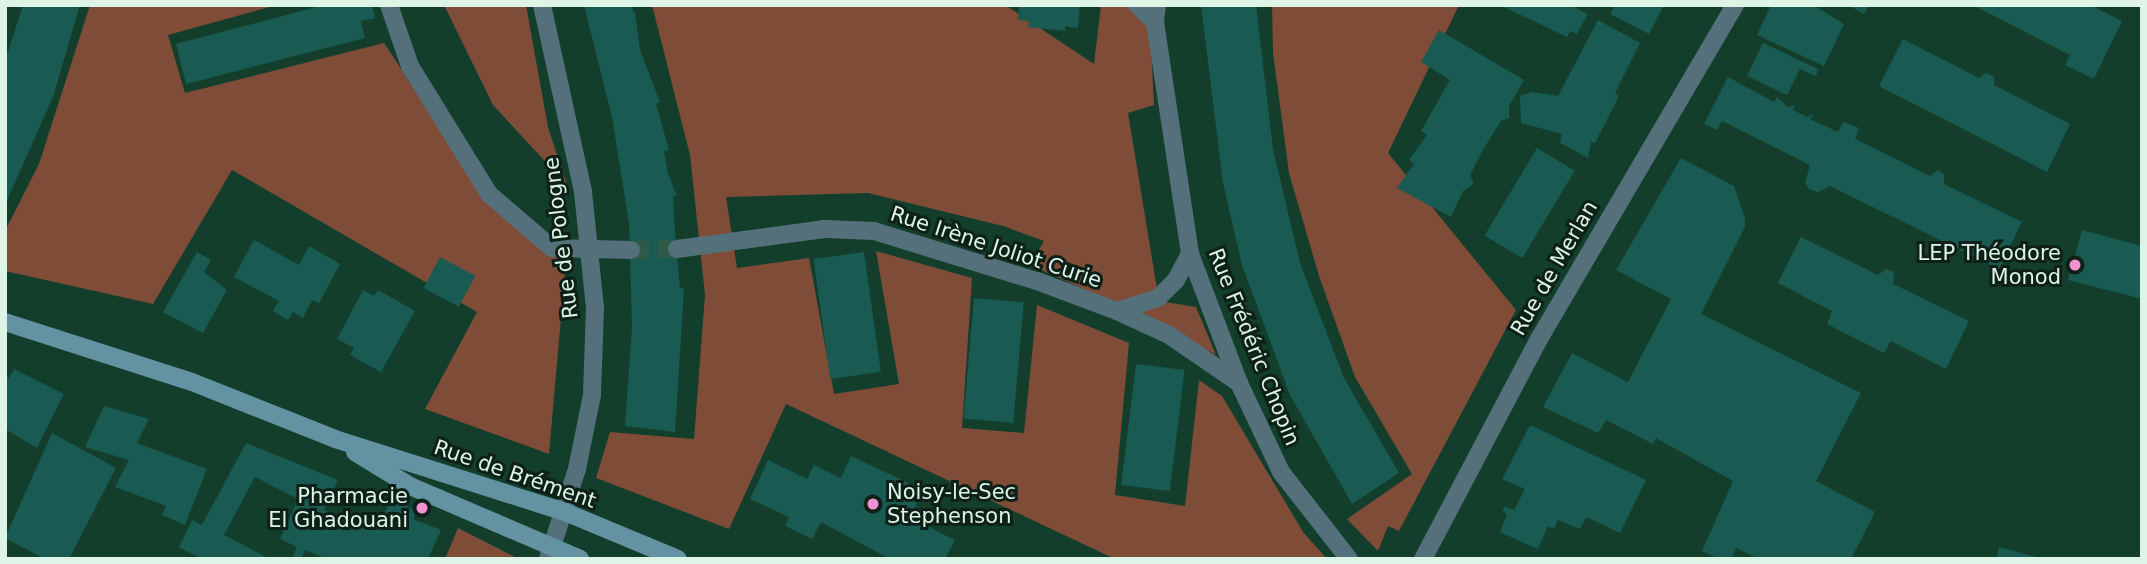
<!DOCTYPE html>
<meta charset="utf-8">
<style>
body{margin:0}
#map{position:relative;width:2147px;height:564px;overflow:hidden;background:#123e2b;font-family:"DejaVu Sans",sans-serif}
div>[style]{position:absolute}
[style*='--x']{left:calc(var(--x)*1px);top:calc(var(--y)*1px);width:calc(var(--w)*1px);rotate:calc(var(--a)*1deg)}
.green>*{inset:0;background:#7f4c38}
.building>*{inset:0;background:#195b52;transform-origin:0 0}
.minor-tunnel>*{height:18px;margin-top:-9px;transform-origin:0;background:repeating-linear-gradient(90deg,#305947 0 18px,transparent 0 27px)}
.minor>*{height:18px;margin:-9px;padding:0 9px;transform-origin:9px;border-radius:9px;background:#54707b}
.secondary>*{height:18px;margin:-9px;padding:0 9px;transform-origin:9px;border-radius:9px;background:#6392a2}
.dots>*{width:19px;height:19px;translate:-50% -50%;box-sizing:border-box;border:4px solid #0f2018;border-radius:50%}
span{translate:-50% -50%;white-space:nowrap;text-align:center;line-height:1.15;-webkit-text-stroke:6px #0f2018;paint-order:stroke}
.street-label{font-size:21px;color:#ddf4e7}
.poi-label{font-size:21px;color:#ddf4e7}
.right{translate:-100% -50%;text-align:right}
.left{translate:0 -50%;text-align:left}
.frame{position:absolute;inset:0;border:7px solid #ddf4e7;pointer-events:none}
</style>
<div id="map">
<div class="green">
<i style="clip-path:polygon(90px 5px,277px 5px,168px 35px,185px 93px,384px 43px,456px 152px,548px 236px,565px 272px,549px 454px,425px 409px,477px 312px,232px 170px,153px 304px,5px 271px,5px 231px,39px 164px)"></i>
<i style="clip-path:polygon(444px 5px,526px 5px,548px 127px,567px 185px,493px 105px)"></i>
<i style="clip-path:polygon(652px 5px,1005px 5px,1094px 64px,1101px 5px,1149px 5px,1154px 105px,1128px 113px,1159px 301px,1196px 307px,1216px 355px,1153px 320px,1030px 265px,1044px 241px,1003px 226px,868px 193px,726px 197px,737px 268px,809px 258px,834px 394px,899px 384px,876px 251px,972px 278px,962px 428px,1024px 433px,1037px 305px,1129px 343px,1115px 495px,1185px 506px,1199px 380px,1222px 396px,1303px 532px,1327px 559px,1115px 559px,786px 404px,729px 529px,596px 478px,610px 432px,694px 439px,705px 295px,690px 155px)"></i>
<i style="clip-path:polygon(1272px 5px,1459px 5px,1388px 153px,1516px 310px,1399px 531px,1388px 526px,1378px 551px,1347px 519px,1412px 474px,1355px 377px,1319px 276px,1289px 173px,1273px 53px)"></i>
<i style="clip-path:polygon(458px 528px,515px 557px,516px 559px,445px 559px)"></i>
</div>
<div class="building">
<i style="clip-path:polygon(23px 5px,80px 5px,53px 97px,5px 205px,5px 61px)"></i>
<i style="clip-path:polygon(324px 5px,372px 5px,375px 18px,361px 21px,365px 38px,186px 84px,176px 44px)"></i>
<i style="clip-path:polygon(584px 5px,630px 5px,635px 13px,640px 50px,660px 102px,656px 104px,669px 150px,664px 151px,668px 174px,677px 196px,673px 196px,674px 218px,680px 288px,684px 289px,675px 432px,625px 426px,632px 328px,629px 223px,612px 117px)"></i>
<i style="clip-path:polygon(1019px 5px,1080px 5px,1078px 28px,1065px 26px,1065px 31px,1028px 27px,1029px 21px,1018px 20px)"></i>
<i style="clip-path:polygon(1201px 5px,1256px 5px,1273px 149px,1300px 263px,1344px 378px,1399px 473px,1352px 504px,1290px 395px,1242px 265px,1223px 183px)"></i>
<i style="clip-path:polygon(1500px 5px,1570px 5px,1588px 14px,1577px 34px,1571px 31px,1567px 37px)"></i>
<i style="clip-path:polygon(1615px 5px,1664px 5px,1649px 34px,1610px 14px)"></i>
<i style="clip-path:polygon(1771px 5px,1813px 5px,1844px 24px,1824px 66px,1757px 35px)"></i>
<i style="clip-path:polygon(1848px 5px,1869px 5px,1864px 14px)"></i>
<i style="clip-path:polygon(1973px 5px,2090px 5px,2122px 21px,2094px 79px,2065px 65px,2070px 55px)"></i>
<i style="clip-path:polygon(1598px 20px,1640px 43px,1615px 93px,1619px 96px,1595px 143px,1591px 142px,1588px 158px,1560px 143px,1562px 134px,1521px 123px,1520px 96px,1532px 92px,1558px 96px)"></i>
<i style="clip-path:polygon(1439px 30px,1524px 80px,1509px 106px,1509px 118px,1501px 121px,1484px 148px,1470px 175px,1474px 184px,1463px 191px,1451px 217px,1397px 188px,1414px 164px,1409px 160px,1427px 135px,1421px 131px,1450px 80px,1421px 62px)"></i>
<i style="clip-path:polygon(1903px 39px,1979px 78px,1986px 73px,1994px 77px,1994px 85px,2070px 124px,2047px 172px,1879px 86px)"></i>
<i style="clip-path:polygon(1763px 43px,1818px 69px,1816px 76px,1800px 69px,1787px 95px,1747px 76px)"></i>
<i style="clip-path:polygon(1728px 77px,1774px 102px,1777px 97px,1788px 107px,1795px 105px,1793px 110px,1807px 117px,1813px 114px,1810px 119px,1838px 132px,1843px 122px,1859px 128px,1855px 139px,1930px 176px,1938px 170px,1944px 174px,1944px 184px,2022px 222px,1999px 269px,1830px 186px,1818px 192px,1809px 189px,1805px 183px,1810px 165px,1722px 121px,1717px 130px,1704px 124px)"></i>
<i style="left:1537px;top:148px;width:44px;height:102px;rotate:31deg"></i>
<i style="clip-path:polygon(1681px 158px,1734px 186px,1745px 218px,1745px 227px,1701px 314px,1861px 393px,1816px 481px,1875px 512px,1851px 559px,1759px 559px,1736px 548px,1731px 559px,1719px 559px,1702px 551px,1733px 481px,1656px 438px,1653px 444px,1606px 420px,1598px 433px,1543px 407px,1572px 353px,1628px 382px,1671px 299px,1616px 270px)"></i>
<i style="clip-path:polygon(2082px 230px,2142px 246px,2142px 299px,2068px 280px)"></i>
<i style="clip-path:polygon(1801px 237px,1878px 275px,1886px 269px,1894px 272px,1893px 284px,1969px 321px,1946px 369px,1891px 341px,1884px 353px,1827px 324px,1832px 311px,1778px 283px)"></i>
<i style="clip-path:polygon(254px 240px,299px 265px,309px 246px,340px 264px,319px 303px,312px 300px,303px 318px,293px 312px,288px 320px,273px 311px,279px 301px,234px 277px)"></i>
<i style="clip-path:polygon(197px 252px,211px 260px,204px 272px,227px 290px,203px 333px,163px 312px)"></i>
<i style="left:864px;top:252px;width:121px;height:51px;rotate:82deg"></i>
<i style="left:440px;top:257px;width:40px;height:35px;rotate:28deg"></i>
<i style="clip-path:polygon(363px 290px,374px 296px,378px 290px,415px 311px,381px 372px,350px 355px,354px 348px,337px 339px)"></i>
<i style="left:974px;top:298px;width:50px;height:121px;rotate:5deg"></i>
<i style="left:1136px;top:364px;width:49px;height:122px;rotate:7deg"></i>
<i style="clip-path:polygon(14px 369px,64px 394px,37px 448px,5px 429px,5px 376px,9px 378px)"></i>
<i style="clip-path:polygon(104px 406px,149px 419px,137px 443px,207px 469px,185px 525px,162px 515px,166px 506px,115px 487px,129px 460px,85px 447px)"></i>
<i style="clip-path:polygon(1530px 425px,1646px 480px,1620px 533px,1586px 517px,1580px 529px,1558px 520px,1554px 529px,1548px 526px,1538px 549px,1500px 532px,1507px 514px,1503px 512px,1504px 506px,1514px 510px,1525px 489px,1502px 479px)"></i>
<i style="clip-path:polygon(52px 433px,116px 468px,69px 559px,45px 559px,5px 538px)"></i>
<i style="clip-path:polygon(246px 443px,338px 480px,324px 510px,376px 530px,391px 500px,416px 510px,413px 519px,441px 530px,428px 559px,328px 559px,305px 550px,301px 559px,292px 559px,297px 547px,280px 539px,298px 499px,255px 477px,224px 535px,270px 559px,202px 559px,179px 547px,192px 520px,202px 525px)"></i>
<i style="clip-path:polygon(851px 456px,923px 490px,910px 518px,955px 540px,945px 559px,890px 559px,821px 522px,812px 539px,785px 526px,789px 517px,750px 499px,768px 460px,807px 479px,814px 465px,841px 478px)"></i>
<i style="clip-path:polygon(1999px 547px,2040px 558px,2040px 559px,1996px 559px)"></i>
</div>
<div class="minor-tunnel">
<i style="--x:631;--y:250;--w:46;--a:-1.2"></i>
</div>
<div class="minor">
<i style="--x:389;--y:5;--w:65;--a:71"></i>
<i style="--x:410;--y:66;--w:150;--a:58.3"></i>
<i style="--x:489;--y:194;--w:83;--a:40.6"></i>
<i style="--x:552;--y:248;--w:79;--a:1.5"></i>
<i style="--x:542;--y:5;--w:191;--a:77.6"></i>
<i style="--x:583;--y:192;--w:117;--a:84.1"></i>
<i style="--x:595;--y:308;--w:87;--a:92"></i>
<i style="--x:592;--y:395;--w:76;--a:101.5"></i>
<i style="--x:577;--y:469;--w:95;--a:107.9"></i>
<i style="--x:1137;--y:5;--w:25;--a:43"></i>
<i style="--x:1157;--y:5;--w:17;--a:97"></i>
<i style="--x:1155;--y:22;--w:235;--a:81.4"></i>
<i style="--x:1190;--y:254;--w:138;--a:69.2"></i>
<i style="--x:1239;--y:383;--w:98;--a:64.7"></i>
<i style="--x:1281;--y:472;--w:110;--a:52"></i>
<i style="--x:677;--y:249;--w:149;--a:-7.7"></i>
<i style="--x:825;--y:229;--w:49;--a:2.3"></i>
<i style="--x:874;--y:231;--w:170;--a:17.1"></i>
<i style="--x:1037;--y:281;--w:85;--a:20.6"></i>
<i style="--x:1117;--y:311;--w:57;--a:24.8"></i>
<i style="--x:1169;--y:335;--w:85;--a:34.4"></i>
<i style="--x:1117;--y:311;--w:43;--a:-17.6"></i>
<i style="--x:1158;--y:298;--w:25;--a:-45"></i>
<i style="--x:1176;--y:280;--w:30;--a:-62"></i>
<i style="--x:1423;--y:559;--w:249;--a:-62.2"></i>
<i style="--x:1539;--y:339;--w:387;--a:-59.6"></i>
</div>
<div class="secondary">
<i style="--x:5;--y:322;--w:196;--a:17.8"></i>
<i style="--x:192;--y:382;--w:154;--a:21.7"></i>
<i style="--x:335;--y:439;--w:241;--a:17.6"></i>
<i style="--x:565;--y:512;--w:122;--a:22.6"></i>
<i style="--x:355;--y:452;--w:65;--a:31.7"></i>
<i style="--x:410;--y:486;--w:185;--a:23.2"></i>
</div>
<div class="dots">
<i style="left:2075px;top:265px;background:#f590d1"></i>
<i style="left:873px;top:504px;background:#f590d1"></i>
<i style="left:422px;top:508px;background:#f590d1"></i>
</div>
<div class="street-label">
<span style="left:561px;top:238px;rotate:-97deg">Rue de Pologne</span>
<span style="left:996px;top:247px;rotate:18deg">Rue Irène Joliot Curie</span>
<span style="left:1554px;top:268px;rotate:-60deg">Rue de Merlan</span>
<span style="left:1254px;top:347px;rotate:68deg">Rue Frédéric Chopin</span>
<span style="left:515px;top:474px;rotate:19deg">Rue de Brément</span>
</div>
<div class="poi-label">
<span class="right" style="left:2061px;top:265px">LEP Théodore<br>Monod</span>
<span class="left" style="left:887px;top:504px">Noisy-le-Sec<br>Stephenson</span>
<span class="right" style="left:408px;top:508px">Pharmacie<br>El Ghadouani</span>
</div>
<div class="frame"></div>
</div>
